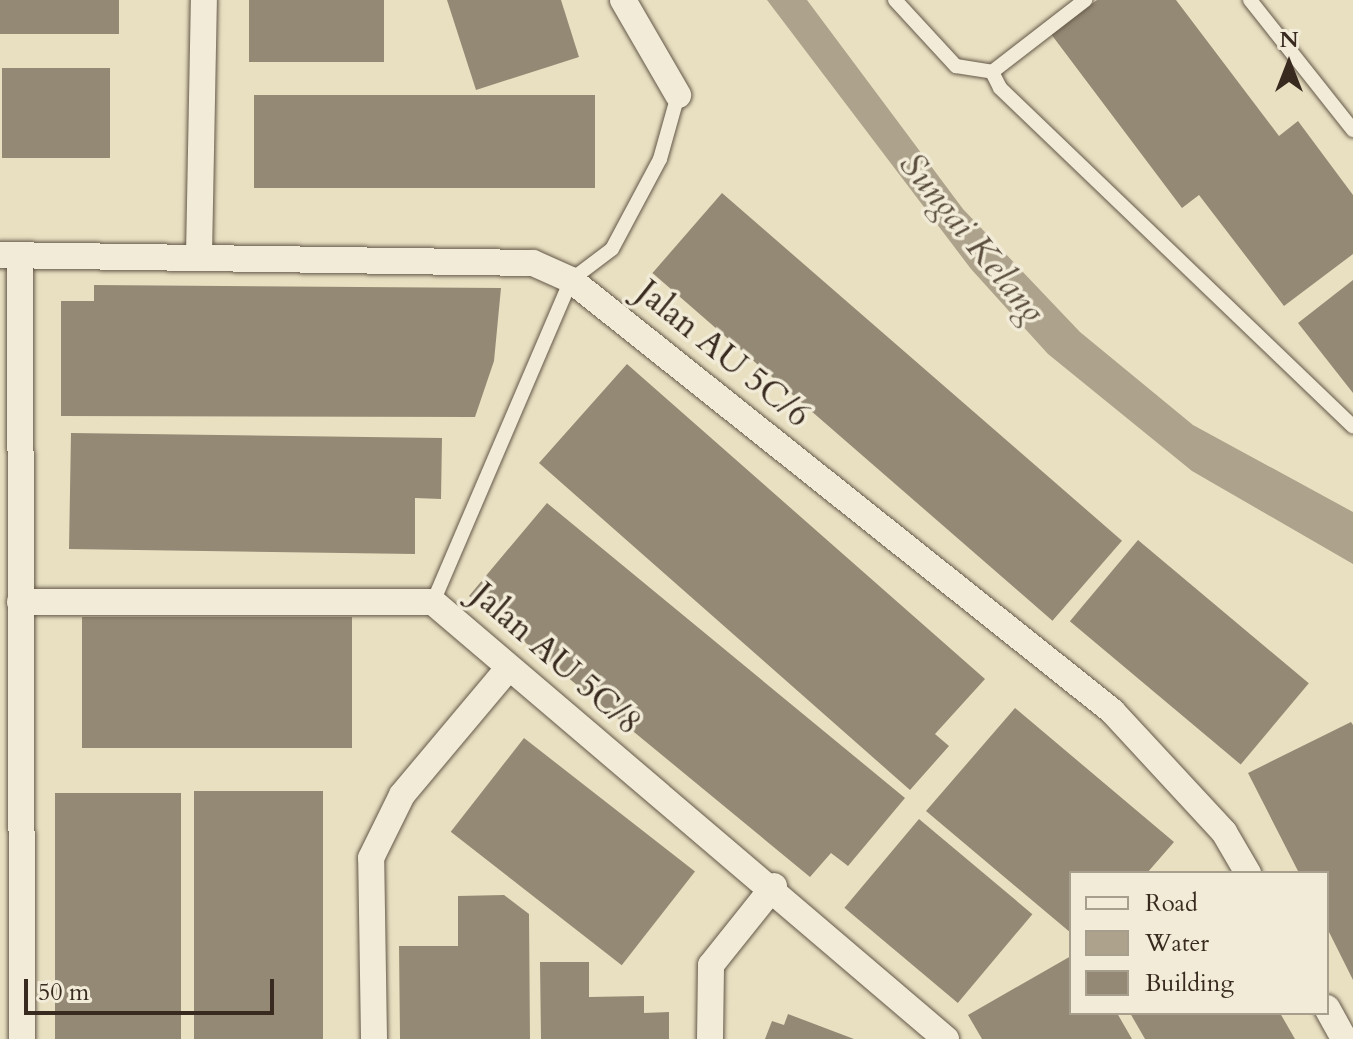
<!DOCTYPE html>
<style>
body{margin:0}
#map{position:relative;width:1353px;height:1039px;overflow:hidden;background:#e9e0c2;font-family:Cardo,serif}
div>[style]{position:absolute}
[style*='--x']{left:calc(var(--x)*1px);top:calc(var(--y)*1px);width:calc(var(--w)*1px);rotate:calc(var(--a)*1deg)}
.water>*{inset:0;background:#ada28b}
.building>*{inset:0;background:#948974;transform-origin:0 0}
.roads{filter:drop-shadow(0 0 2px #645848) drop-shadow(0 0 2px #645848)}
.lane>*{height:14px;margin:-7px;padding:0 7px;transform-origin:7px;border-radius:7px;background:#f1ebd7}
.street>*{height:26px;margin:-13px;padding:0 13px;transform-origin:13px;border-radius:13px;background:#f1ebd7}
span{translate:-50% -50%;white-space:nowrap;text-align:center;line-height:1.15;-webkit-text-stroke:7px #f1ebd7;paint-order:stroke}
.street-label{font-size:34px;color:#382a1f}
.water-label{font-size:36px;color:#5b4e3f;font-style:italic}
.legend{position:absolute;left:1069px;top:871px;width:260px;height:144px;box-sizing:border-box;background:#f1ebd7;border:2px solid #a79e8d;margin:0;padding:10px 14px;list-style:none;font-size:24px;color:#382a1f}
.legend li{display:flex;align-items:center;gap:16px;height:40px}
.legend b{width:40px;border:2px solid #a79e8d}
.north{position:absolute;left:1249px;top:24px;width:80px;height:80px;-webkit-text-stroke:6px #f1ebd7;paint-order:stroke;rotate:0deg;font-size:22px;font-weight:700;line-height:32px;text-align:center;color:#382a1f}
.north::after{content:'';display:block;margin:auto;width:28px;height:36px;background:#382a1f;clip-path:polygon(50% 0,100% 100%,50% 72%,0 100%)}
.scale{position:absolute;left:24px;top:979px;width:250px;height:36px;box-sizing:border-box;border:4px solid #382a1f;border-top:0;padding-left:10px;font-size:24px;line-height:28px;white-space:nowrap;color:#382a1f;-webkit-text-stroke:6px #f1ebd7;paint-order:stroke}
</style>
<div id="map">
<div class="water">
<i style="clip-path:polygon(767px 0,807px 0,963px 209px,1080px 332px,1193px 425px,1353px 512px,1353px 564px,1192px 471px,1048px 354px,971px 269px)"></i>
</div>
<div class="building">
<i style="left:0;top:0;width:119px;height:34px"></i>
<i style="left:249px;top:0;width:135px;height:62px"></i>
<i style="clip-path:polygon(447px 0,561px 0,579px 57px,476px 90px)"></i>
<i style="clip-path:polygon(1097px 0,1176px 0,1279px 136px,1298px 121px,1353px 195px,1353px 254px,1284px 306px,1199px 195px,1182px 208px,1051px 34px)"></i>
<i style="left:2px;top:68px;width:108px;height:90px"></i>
<i style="left:254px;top:95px;width:341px;height:93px"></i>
<i style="left:722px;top:193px;width:530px;height:106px;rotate:41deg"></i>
<i style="clip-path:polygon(1353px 280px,1353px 393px,1298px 323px)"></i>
<i style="clip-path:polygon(94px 285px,501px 288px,494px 361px,475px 417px,61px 416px,61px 301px,94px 301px)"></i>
<i style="clip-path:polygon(627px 364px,985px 679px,935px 734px,949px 746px,910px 790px,539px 463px)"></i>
<i style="clip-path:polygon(71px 433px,442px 438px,441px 499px,415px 498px,415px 554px,69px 549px)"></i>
<i style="clip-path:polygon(547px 503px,905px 798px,848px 866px,831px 853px,810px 877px,469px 596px)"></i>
<i style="left:1138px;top:540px;width:223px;height:106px;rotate:40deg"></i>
<i style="left:82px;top:617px;width:270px;height:131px"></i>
<i style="clip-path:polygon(1015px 708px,1174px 842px,1147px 873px,1071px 873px,1071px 933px,926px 811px)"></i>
<i style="clip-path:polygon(1351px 722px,1353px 725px,1353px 980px,1327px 928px,1327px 873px,1299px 873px,1248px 773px)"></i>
<i style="left:524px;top:738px;width:217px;height:119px;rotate:38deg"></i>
<i style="left:323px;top:791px;width:248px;height:129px;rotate:90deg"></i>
<i style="left:181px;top:793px;width:246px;height:126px;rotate:90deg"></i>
<i style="left:919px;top:819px;width:148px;height:116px;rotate:40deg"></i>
<i style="clip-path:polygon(504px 895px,529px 914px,530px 1039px,400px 1039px,399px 946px,458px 946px,458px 896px)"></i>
<i style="clip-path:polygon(1071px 956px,1071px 1013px,1117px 1013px,1132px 1039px,982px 1039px,968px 1015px)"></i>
<i style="clip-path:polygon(540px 962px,589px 962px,589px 997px,644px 996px,644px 1013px,669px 1012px,669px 1039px,541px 1039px)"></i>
<i style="clip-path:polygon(1130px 1013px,1280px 1013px,1295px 1039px,1145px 1039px)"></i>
<i style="clip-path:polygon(788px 1014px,854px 1039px,765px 1039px,772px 1021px,784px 1025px)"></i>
</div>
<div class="roads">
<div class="lane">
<i style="--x:895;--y:0;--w:90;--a:47.3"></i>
<i style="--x:956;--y:66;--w:36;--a:9"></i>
<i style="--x:992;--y:72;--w:118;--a:-37.7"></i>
<i style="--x:1250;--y:0;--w:166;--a:51.6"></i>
<i style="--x:992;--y:72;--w:18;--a:63"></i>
<i style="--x:1000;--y:88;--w:489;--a:43.8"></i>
<i style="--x:433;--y:602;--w:350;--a:-66.8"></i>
<i style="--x:571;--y:280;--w:51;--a:-37.1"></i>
<i style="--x:612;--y:249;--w:102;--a:-61.9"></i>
<i style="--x:660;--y:159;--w:66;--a:-74.3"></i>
</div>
<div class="street">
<i style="--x:623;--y:0;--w:110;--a:59.9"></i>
<i style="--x:0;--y:255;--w:533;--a:0.86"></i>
<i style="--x:533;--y:263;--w:42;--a:24.1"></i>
<i style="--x:571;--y:280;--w:692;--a:38.54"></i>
<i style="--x:1112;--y:711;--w:165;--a:47.2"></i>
<i style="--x:1224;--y:832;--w:48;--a:59.7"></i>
<i style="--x:20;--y:255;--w:784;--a:89.85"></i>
<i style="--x:199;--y:255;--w:255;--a:-88.9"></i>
<i style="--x:20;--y:602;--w:413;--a:0"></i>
<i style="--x:433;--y:602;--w:674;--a:40.43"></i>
<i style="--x:1327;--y:1008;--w:35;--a:61"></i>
<i style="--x:374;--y:1039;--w:181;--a:-90.9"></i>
<i style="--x:371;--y:858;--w:70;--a:-63.8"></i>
<i style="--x:402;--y:795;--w:163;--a:-50"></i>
<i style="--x:710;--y:1039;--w:74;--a:-89.2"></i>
<i style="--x:711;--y:965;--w:101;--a:-51.4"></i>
</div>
</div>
<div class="street-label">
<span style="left:723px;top:354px;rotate:39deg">Jalan AU 5C/6</span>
<span style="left:556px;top:659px;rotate:41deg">Jalan AU 5C/8</span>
</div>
<div class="water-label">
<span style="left:972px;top:238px;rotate:51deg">Sungai Kelang</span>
</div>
<ul class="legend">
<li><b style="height:10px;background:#f1ebd7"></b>Road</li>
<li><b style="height:22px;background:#ada28b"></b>Water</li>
<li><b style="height:22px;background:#948974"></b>Building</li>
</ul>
<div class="north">N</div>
<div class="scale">50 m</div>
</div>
